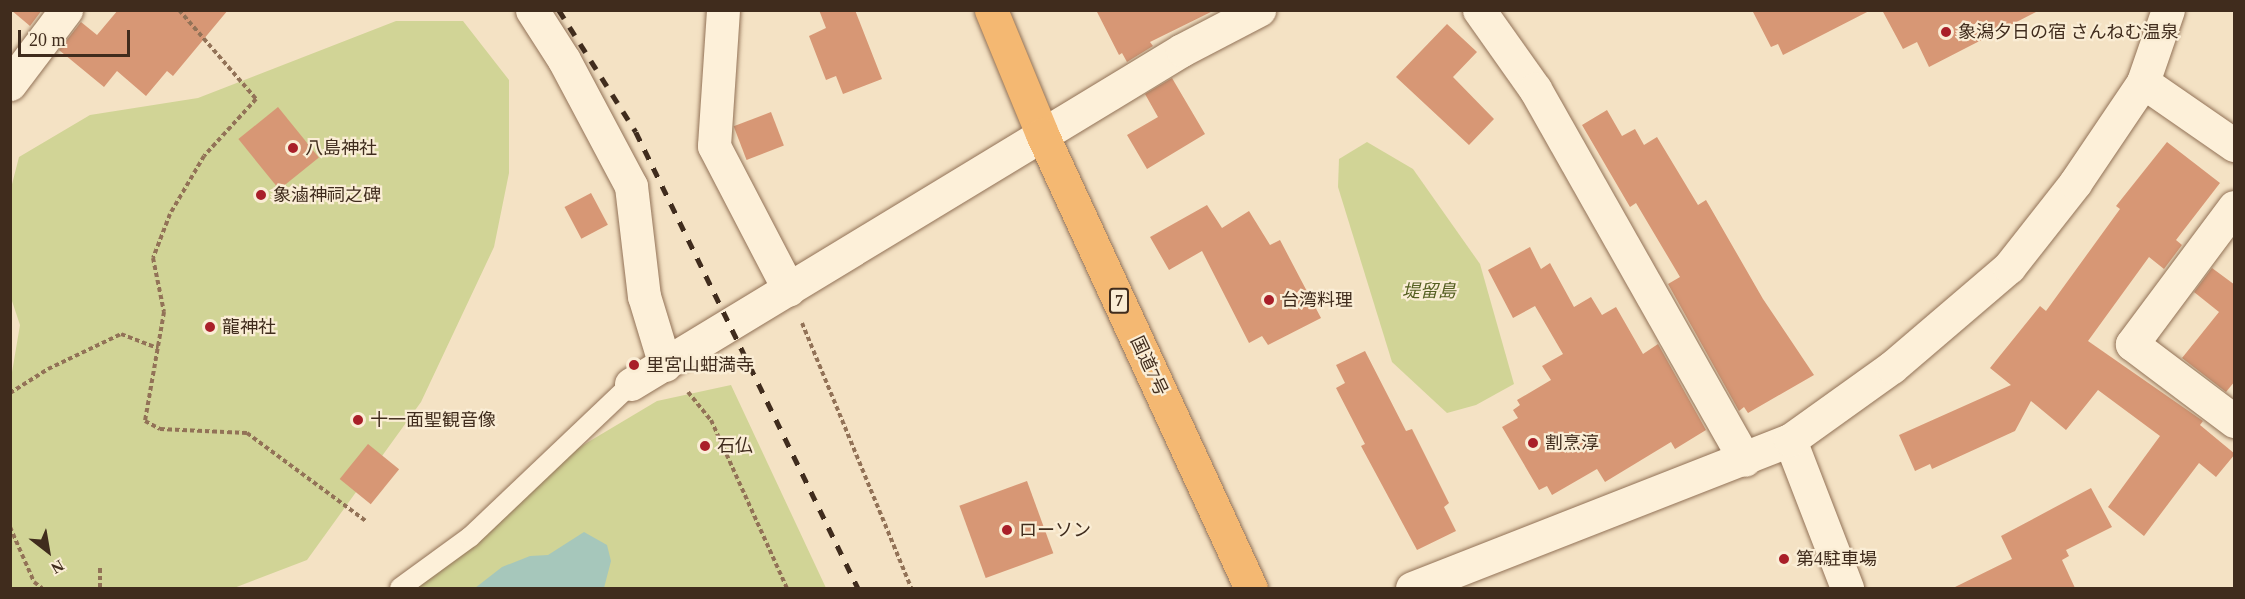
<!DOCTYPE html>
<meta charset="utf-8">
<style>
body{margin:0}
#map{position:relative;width:2245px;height:599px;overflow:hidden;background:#f4e2c4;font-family:"Times New Roman","Noto Sans JP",serif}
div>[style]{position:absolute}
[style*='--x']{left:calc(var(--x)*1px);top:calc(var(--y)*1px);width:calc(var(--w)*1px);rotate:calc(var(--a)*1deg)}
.green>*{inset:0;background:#d1d496}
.water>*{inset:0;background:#a6c7bb}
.building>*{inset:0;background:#d79775;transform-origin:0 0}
.path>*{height:4px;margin-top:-2px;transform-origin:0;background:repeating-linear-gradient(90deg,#927257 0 4.5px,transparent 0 7.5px)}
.roads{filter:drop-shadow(0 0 2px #927257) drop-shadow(0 0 2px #927257)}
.service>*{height:20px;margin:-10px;padding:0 10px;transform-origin:10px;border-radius:10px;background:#fdf0d9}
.minor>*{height:33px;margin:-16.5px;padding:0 16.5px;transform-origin:16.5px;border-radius:16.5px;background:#fdf0d9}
.tertiary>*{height:33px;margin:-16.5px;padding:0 16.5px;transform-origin:16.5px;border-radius:16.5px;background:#fdf0d9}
.trunk>*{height:33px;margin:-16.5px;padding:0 16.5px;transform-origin:16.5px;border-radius:16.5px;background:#f4b872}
.rail>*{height:4.5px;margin-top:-2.25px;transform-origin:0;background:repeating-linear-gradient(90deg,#402c1d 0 10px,transparent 0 20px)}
.dots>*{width:16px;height:16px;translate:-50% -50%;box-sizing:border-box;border:3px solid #faedd5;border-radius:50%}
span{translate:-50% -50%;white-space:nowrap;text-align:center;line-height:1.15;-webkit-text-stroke:4.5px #faedd5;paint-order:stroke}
.shield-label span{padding:2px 4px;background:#faedd5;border:2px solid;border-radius:4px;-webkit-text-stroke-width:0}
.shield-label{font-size:16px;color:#402c1d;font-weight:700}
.poi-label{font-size:18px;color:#402c1d}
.left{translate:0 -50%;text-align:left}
.park-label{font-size:18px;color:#545f21;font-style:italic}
.street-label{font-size:18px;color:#402c1d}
.frame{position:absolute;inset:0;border:12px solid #402c1d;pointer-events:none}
.north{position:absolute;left:18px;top:521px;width:60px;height:60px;-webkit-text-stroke:4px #faedd5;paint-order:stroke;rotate:149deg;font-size:16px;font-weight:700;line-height:24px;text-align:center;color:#402c1d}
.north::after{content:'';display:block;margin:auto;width:21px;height:27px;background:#402c1d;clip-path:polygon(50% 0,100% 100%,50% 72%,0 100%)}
.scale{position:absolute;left:18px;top:30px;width:112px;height:27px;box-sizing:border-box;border:3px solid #402c1d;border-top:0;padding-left:8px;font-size:18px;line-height:21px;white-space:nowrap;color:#402c1d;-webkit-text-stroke:4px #faedd5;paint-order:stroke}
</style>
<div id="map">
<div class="green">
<i style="clip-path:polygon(396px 21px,463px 21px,509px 80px,509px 173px,494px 247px,421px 402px,307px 560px,234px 588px,11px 588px,10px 384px,20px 325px,11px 298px,10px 192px,19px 157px,90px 115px,198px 98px)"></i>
<i style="clip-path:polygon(1367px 142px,1413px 169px,1480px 264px,1514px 384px,1476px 405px,1447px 413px,1392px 362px,1338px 187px,1339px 159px)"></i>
<i style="clip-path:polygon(731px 385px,826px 588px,412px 588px,553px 463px,657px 401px)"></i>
</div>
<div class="water">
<i style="clip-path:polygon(584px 532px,607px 545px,611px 561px,604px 588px,475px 588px,502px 567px,530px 556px,548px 555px)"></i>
</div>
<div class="building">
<i style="clip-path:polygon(11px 10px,42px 10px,30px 26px)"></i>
<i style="clip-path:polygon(118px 10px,228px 10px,173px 76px,167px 71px,146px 96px,117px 71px,104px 87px,59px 50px,81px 22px,97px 35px)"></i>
<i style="clip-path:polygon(819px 10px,855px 10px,882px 79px,843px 94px,836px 76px,826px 80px,809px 36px,826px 28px)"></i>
<i style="clip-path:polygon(1096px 10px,1215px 10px,1150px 42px,1153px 46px,1127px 62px,1122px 53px,1119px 55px)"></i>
<i style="clip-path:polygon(1752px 10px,1871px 10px,1783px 55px,1778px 44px,1771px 47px)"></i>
<i style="clip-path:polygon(1882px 10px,2040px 10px,1929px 67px,1917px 42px,1903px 49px)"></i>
<i style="clip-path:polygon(1447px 24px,1477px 52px,1453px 77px,1494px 119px,1469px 145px,1396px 77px)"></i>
<i style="clip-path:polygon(1172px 78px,1205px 134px,1147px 169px,1127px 135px,1158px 117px,1145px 94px)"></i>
<i style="left:278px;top:107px;width:65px;height:51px;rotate:51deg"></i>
<i style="clip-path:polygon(1607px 110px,1622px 136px,1635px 129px,1644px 145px,1657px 137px,1698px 205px,1706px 200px,1763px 299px,1814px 375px,1748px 413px,1744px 407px,1739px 411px,1668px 284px,1680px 277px,1636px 203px,1630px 207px,1582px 125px)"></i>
<i style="left:771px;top:112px;width:36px;height:40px;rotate:69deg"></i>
<i style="clip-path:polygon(2167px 142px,2220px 183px,2176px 240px,2182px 245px,2164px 269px,2149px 257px,2088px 341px,2203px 421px,2200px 425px,2235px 454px,2216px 477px,2199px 463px,2144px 536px,2108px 507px,2160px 436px,2098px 390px,2066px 430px,2031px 401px,2015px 431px,1932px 469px,1930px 464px,1915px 471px,1899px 435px,2011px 385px,1990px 368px,2040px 306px,2046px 311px,2120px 209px,2116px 206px)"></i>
<i style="left:591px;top:193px;width:36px;height:30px;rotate:62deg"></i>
<i style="clip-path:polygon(1207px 205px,1222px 228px,1249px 211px,1270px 245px,1280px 240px,1321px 318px,1268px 345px,1262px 336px,1249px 343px,1202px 251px,1169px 270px,1150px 237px)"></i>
<i style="clip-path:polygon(1530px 247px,1541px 269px,1550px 263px,1574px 307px,1591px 297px,1602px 315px,1616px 307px,1643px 354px,1658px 344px,1706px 430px,1675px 449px,1671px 442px,1605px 482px,1597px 469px,1552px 495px,1547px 486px,1539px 490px,1502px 427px,1518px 418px,1513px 410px,1520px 405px,1517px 400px,1551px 380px,1542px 366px,1563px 354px,1535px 306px,1513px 318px,1488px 270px)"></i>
<i style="clip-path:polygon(2212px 268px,2235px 285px,2235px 381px,2226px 392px,2182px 358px,2219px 312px,2194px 292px)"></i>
<i style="clip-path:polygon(1365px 351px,1406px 431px,1412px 429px,1449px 503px,1444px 507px,1456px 531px,1417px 550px,1361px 446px,1365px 444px,1336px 388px,1345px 383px,1336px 365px)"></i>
<i style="left:368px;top:444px;width:40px;height:45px;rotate:39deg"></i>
<i style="left:1027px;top:481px;width:77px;height:72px;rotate:70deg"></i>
<i style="clip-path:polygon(2091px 488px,2112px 527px,2066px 550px,2069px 556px,2062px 560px,2075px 588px,1953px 588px,2012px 559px,2001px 536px)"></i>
</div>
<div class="path">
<i style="--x:179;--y:10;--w:118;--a:49.1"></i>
<i style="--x:256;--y:99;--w:77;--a:132.4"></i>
<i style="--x:204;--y:156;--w:67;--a:120.4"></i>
<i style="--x:170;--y:214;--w:47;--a:111.1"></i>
<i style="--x:153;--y:258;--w:55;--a:78.5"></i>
<i style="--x:164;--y:312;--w:111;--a:99.9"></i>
<i style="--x:145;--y:421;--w:17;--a:28"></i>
<i style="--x:160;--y:429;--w:87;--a:2.6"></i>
<i style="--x:247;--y:433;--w:148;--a:36.5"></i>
<i style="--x:802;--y:323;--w:287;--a:67.6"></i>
<i style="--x:688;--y:392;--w:36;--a:51"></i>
<i style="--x:711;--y:420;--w:184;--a:65.7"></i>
<i style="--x:10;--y:393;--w:45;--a:-32.3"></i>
<i style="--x:48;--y:369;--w:81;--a:-25.6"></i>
<i style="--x:121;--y:334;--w:40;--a:21"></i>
<i style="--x:10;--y:527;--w:60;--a:66.4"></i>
<i style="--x:34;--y:582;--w:10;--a:37"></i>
<i style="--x:100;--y:588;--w:21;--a:-90"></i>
</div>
<div class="roads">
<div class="service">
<i style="--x:400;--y:588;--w:87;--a:-36.1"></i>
<i style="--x:470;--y:537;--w:222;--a:-43.5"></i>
</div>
<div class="minor">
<i style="--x:532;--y:10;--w:59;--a:57.4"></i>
<i style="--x:564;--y:60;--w:143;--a:62"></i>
<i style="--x:631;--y:186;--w:111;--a:83.3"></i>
<i style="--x:644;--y:296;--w:72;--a:73.1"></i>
<i style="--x:723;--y:10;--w:136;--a:93.8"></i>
<i style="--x:714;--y:146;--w:162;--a:62.5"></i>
<i style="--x:1479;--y:10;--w:97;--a:54.7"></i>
<i style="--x:1535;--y:89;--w:426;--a:60.5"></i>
<i style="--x:2143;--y:82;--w:111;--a:34.7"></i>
<i style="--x:10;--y:84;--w:93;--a:-52.9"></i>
<i style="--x:2234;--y:207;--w:171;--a:126.7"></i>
<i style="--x:2132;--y:344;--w:128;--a:37"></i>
<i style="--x:631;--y:384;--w:644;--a:-31.22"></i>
<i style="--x:1182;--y:50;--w:87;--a:-27.5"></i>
</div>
<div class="tertiary">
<i style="--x:1790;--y:440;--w:159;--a:68.9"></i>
<i style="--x:1412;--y:588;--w:406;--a:-21.4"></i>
<i style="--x:1790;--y:440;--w:125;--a:-35.6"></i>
<i style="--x:1892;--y:367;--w:154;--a:-40.5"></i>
<i style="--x:2009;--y:267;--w:107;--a:-51.8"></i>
<i style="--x:2075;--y:183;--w:122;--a:-56"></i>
<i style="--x:2143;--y:82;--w:76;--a:-70.9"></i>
</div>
<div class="trunk">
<i style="--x:991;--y:10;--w:134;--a:67.6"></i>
<i style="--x:1042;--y:134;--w:500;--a:65.3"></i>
</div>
</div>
<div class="rail">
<i style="--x:559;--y:10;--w:144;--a:57.7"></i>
<i style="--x:636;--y:132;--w:507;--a:64.04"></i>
</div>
<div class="dots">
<i style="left:1946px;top:32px;background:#a91f29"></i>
<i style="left:293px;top:148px;background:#a91f29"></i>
<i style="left:261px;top:195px;background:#a91f29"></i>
<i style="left:1269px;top:300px;background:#a91f29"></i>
<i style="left:210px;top:327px;background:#a91f29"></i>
<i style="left:634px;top:365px;background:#a91f29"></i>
<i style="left:358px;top:420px;background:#a91f29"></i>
<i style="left:1533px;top:443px;background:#a91f29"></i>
<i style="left:705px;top:446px;background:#a91f29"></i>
<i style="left:1007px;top:530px;background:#a91f29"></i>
<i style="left:1784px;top:559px;background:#a91f29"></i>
</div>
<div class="shield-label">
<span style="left:1119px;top:301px">7</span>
</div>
<div class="poi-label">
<span class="left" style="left:1958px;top:32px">象潟夕日の宿 さんねむ温泉</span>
<span class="left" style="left:305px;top:148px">八島神社</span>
<span class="left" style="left:273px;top:195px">象滷神祠之碑</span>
<span class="left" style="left:1281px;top:300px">台湾料理</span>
<span class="left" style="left:222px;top:327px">龍神社</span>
<span class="left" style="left:646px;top:365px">里宮山蚶満寺</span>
<span class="left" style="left:370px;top:420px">十一面聖観音像</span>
<span class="left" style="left:1545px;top:443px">割烹淳</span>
<span class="left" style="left:717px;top:446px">石仏</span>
<span class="left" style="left:1019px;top:530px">ローソン</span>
<span class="left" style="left:1796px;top:559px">第4駐車場</span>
</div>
<div class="park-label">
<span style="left:1429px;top:291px">堤留島</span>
</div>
<div class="street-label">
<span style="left:1149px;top:366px;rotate:65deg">国道7号</span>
</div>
<div class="frame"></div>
<div class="north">N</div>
<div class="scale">20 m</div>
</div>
